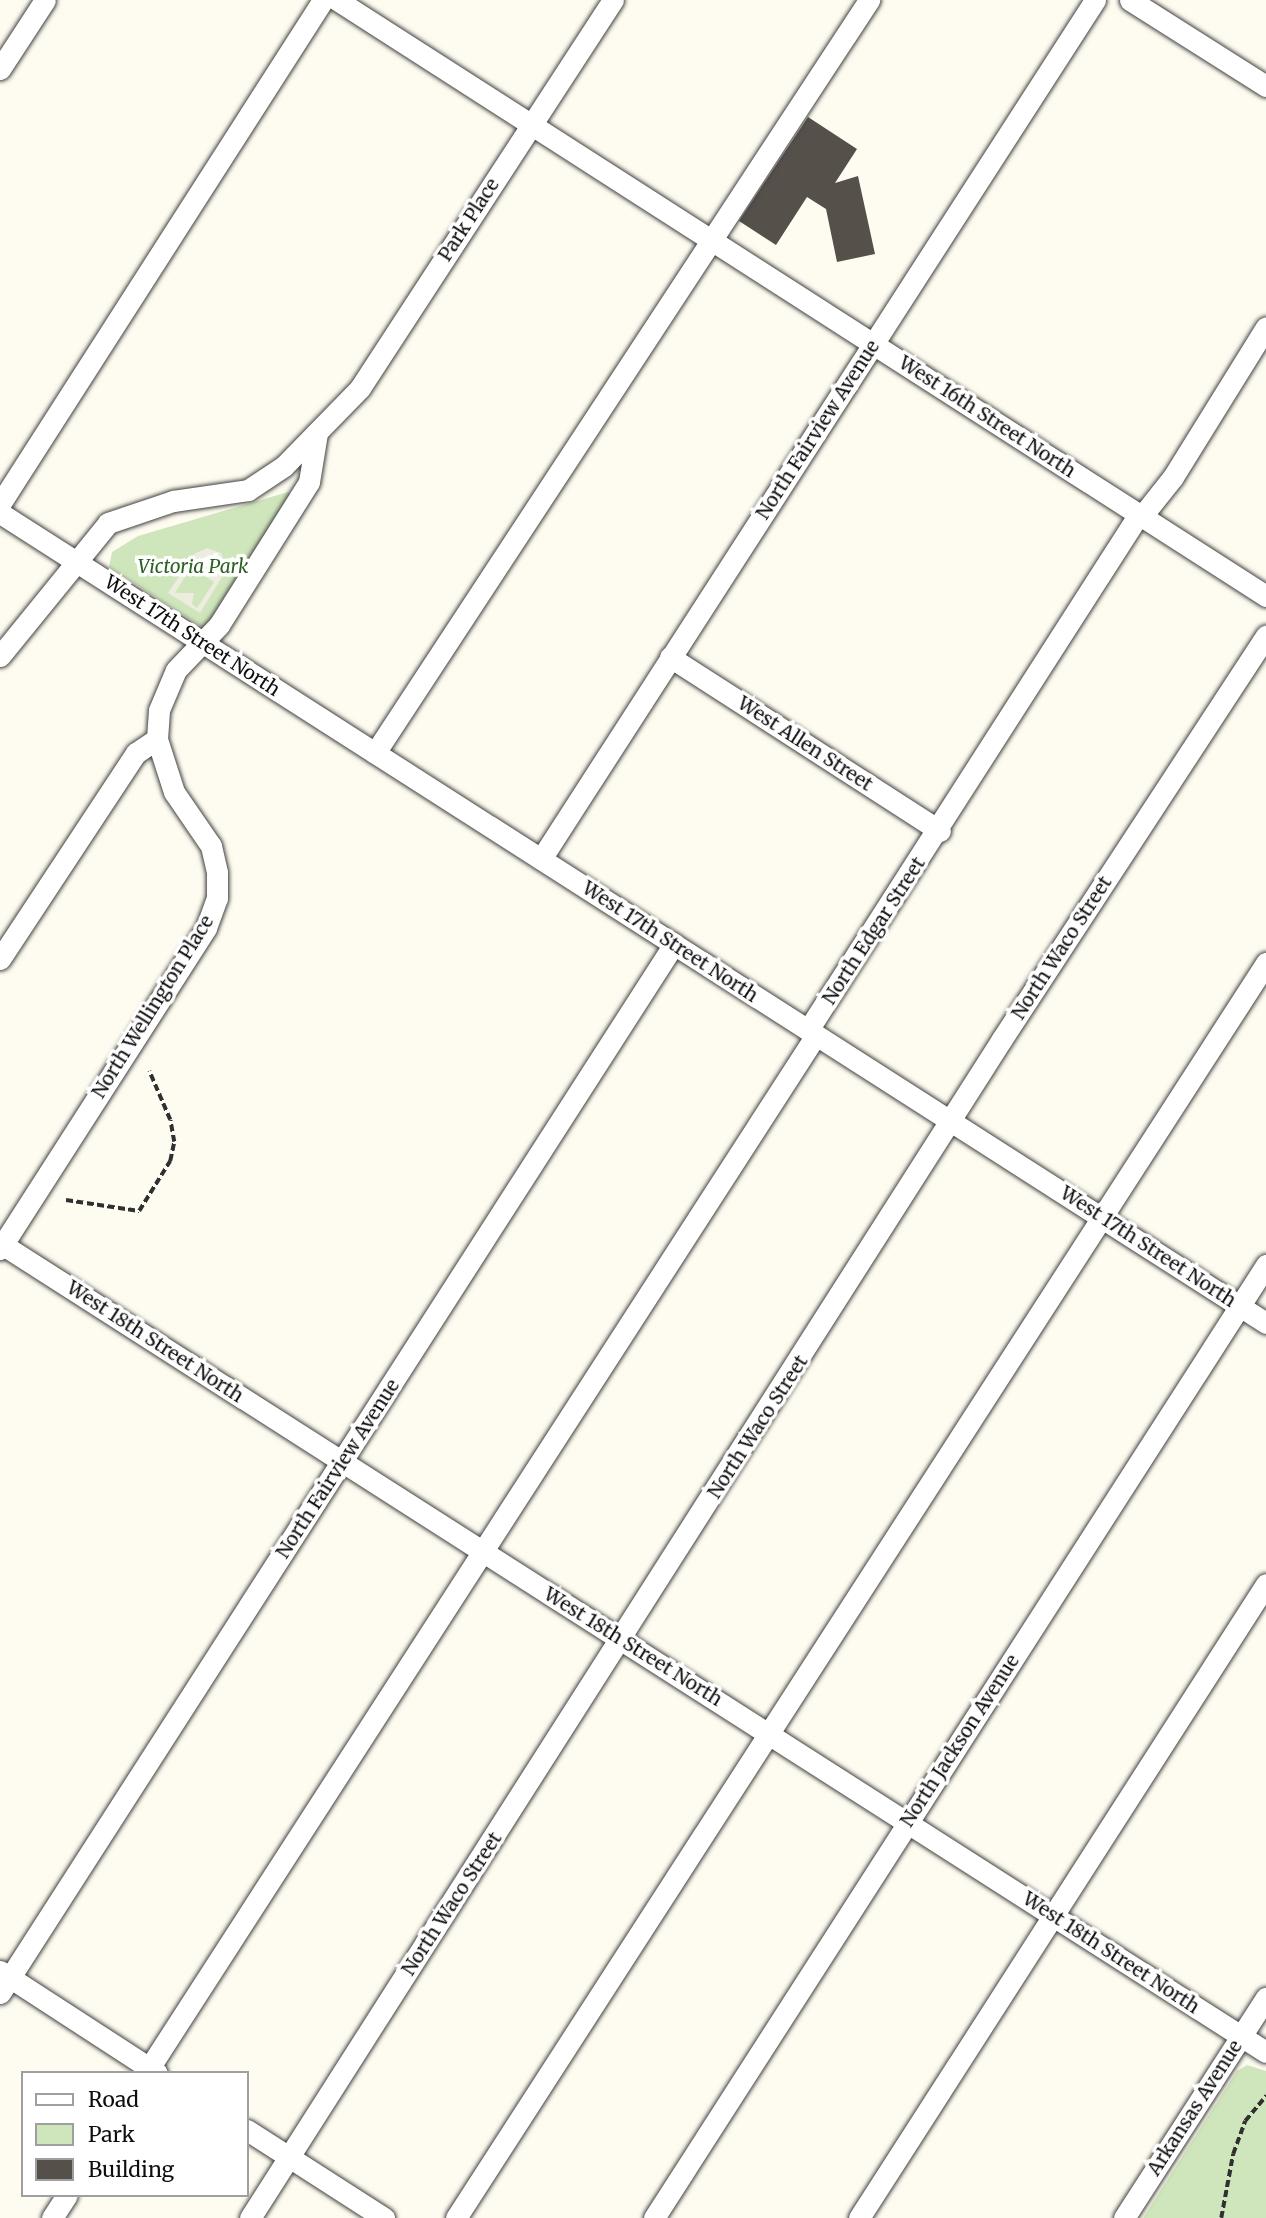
<!DOCTYPE html>
<style>
body{margin:0}
#map{position:relative;width:1266px;height:2218px;overflow:hidden;background:#fefcf0;font-family:Merriweather,serif}
div>[style]{position:absolute}
[style*='--x']{left:calc(var(--x)*1px);top:calc(var(--y)*1px);width:calc(var(--w)*1px);rotate:calc(var(--a)*1deg)}
.green>*{inset:0;background:#cfe6bc}
.plaza>*{inset:0;background:#eeebdf}
.building>*{inset:0;background:#56504b}
.path>*{height:3.5px;margin-top:-1.75px;transform-origin:0;background:repeating-linear-gradient(90deg,#303030 0 7px,transparent 0 10.5px)}
.roads{filter:drop-shadow(0 0 2px #414141) drop-shadow(0 0 2px #414141)}
.minor>*{height:21px;margin:-10.5px;padding:0 10.5px;transform-origin:10.5px;border-radius:10.5px;background:#fff}
span{translate:-50% -50%;white-space:nowrap;text-align:center;line-height:1.15;-webkit-text-stroke:7px #fff;paint-order:stroke}
.street-label{font-size:19px;color:#0e0e0e}
.park-label{font-size:19px;color:#2b6222;font-style:italic}
.legend{position:absolute;left:21px;top:2071px;width:228px;height:126px;box-sizing:border-box;background:#fff;border:2px solid #9f9f9f;margin:0;padding:9px 12px;list-style:none;font-size:21px;color:#0e0e0e}
.legend li{display:flex;align-items:center;gap:14px;height:35px}
.legend b{width:35px;border:2px solid #9f9f9f}
</style>
<div id="map">
<div class="green">
<i style="clip-path:polygon(288px 492px,293px 497px,213px 622px,204px 628px,109px 567px,112px 552px,138px 536px)"></i>
<i style="clip-path:polygon(1247px 2065px,1266px 2071px,1266px 2218px,1143px 2218px,1237px 2071px)"></i>
</div>
<div class="plaza">
<i style="clip-path:polygon(evenodd,207px 548px,221px 553px,227px 569px,200px 613px,168px 593px,194px 554px,207px 548px,191px 567px,214px 582px,197px 608px,192px 604px,194px 593px,175px 593px,191px 567px)"></i>
</div>
<div class="building">
<i style="clip-path:polygon(808px 117px,857px 149px,835px 183px,858px 176px,875px 254px,837px 262px,826px 209px,807px 197px,776px 245px,739px 221px)"></i>
</div>
<div class="path">
<i style="--x:66;--y:1200;--w:74;--a:8.6"></i>
<i style="--x:139;--y:1211;--w:59;--a:-58.2"></i>
<i style="--x:170;--y:1161;--w:19;--a:-78"></i>
<i style="--x:174;--y:1142;--w:22;--a:-100"></i>
<i style="--x:170;--y:1120;--w:53;--a:-113.2"></i>
<i style="--x:1221;--y:2218;--w:65;--a:-79.4"></i>
<i style="--x:1233;--y:2154;--w:35;--a:-70"></i>
<i style="--x:1245;--y:2121;--w:33;--a:-50"></i>
</div>
<div class="roads">
<div class="minor">
<i style="--x:337;--y:0;--w:1104;--a:32.68"></i>
<i style="--x:1130;--y:0;--w:161;--a:32.3"></i>
<i style="--x:0;--y:69;--w:82;--a:-56.9"></i>
<i style="--x:0;--y:504;--w:599;--a:-57.35"></i>
<i style="--x:0;--y:513;--w:1503;--a:32.61"></i>
<i style="--x:1142;--y:516;--w:50;--a:-51.5"></i>
<i style="--x:1173;--y:477;--w:176;--a:-58.2"></i>
<i style="--x:0;--y:656;--w:171;--a:-50.9"></i>
<i style="--x:108;--y:523;--w:69;--a:-18.7"></i>
<i style="--x:173;--y:501;--w:76;--a:-8.3"></i>
<i style="--x:248;--y:490;--w:43;--a:-33.7"></i>
<i style="--x:284;--y:466;--w:109;--a:-45.7"></i>
<i style="--x:360;--y:388;--w:463;--a:-56.9"></i>
<i style="--x:670;--y:657;--w:321;--a:32.8"></i>
<i style="--x:375;--y:753;--w:901;--a:-56.73"></i>
<i style="--x:541;--y:859;--w:1022;--a:-57.18"></i>
<i style="--x:0;--y:959;--w:247;--a:-56.6"></i>
<i style="--x:136;--y:753;--w:25;--a:-34"></i>
<i style="--x:808;--y:1030;--w:613;--a:-57.32"></i>
<i style="--x:0;--y:1243;--w:1502;--a:32.58"></i>
<i style="--x:0;--y:1249;--w:381;--a:-57.3"></i>
<i style="--x:206;--y:928;--w:32;--a:-70"></i>
<i style="--x:217;--y:898;--w:26;--a:-90"></i>
<i style="--x:217;--y:872;--w:27;--a:-103"></i>
<i style="--x:211;--y:846;--w:65;--a:-124.4"></i>
<i style="--x:174;--y:792;--w:56;--a:-107.8"></i>
<i style="--x:157;--y:739;--w:29;--a:-86"></i>
<i style="--x:159;--y:710;--w:43;--a:-67"></i>
<i style="--x:176;--y:670;--w:62;--a:-46.3"></i>
<i style="--x:219;--y:625;--w:169;--a:-57.8"></i>
<i style="--x:309;--y:482;--w:50;--a:-80.7"></i>
<i style="--x:0;--y:1971;--w:187;--a:33"></i>
<i style="--x:0;--y:1993;--w:1247;--a:-57.28"></i>
<i style="--x:146;--y:2073;--w:1235;--a:-57.16"></i>
<i style="--x:247;--y:2130;--w:163;--a:32.7"></i>
<i style="--x:52;--y:2218;--w:27;--a:-57"></i>
<i style="--x:250;--y:2218;--w:1398;--a:-57.47"></i>
<i style="--x:1002;--y:1039;--w:482;--a:-56.8"></i>
<i style="--x:456;--y:2218;--w:1494;--a:-57.16"></i>
<i style="--x:654;--y:2218;--w:1133;--a:-57.29"></i>
<i style="--x:859;--y:2218;--w:753;--a:-57.3"></i>
<i style="--x:1124;--y:2218;--w:262;--a:-57.2"></i>
</div>
</div>
<div class="street-label">
<span style="left:469px;top:220px;rotate:-57deg">Park Place</span>
<span style="left:987px;top:417px;rotate:33deg">West 16th Street North</span>
<span style="left:818px;top:430px;rotate:-57deg">North Fairview Avenue</span>
<span style="left:192px;top:636px;rotate:33deg">West 17th Street North</span>
<span style="left:805px;top:744px;rotate:33deg">West Allen Street</span>
<span style="left:874px;top:931px;rotate:-57deg">North Edgar Street</span>
<span style="left:670px;top:942px;rotate:33deg">West 17th Street North</span>
<span style="left:1062px;top:948px;rotate:-57deg">North Waco Street</span>
<span style="left:153px;top:1007px;rotate:-58deg">North Wellington Place</span>
<span style="left:1148px;top:1247px;rotate:33deg">West 17th Street North</span>
<span style="left:155px;top:1342px;rotate:33deg">West 18th Street North</span>
<span style="left:758px;top:1427px;rotate:-57deg">North Waco Street</span>
<span style="left:338px;top:1469px;rotate:-57deg">North Fairview Avenue</span>
<span style="left:633px;top:1647px;rotate:32deg">West 18th Street North</span>
<span style="left:960px;top:1741px;rotate:-57deg">North Jackson Avenue</span>
<span style="left:452px;top:1904px;rotate:-57deg">North Waco Street</span>
<span style="left:1111px;top:1953px;rotate:33deg">West 18th Street North</span>
<span style="left:1195px;top:2108px;rotate:-57deg">Arkansas Avenue</span>
</div>
<div class="park-label">
<span style="left:193px;top:567px">Victoria Park</span>
</div>
<ul class="legend">
<li><b style="height:9px;background:#fff"></b>Road</li>
<li><b style="height:19px;background:#cfe6bc"></b>Park</li>
<li><b style="height:19px;background:#56504b"></b>Building</li>
</ul>
</div>
